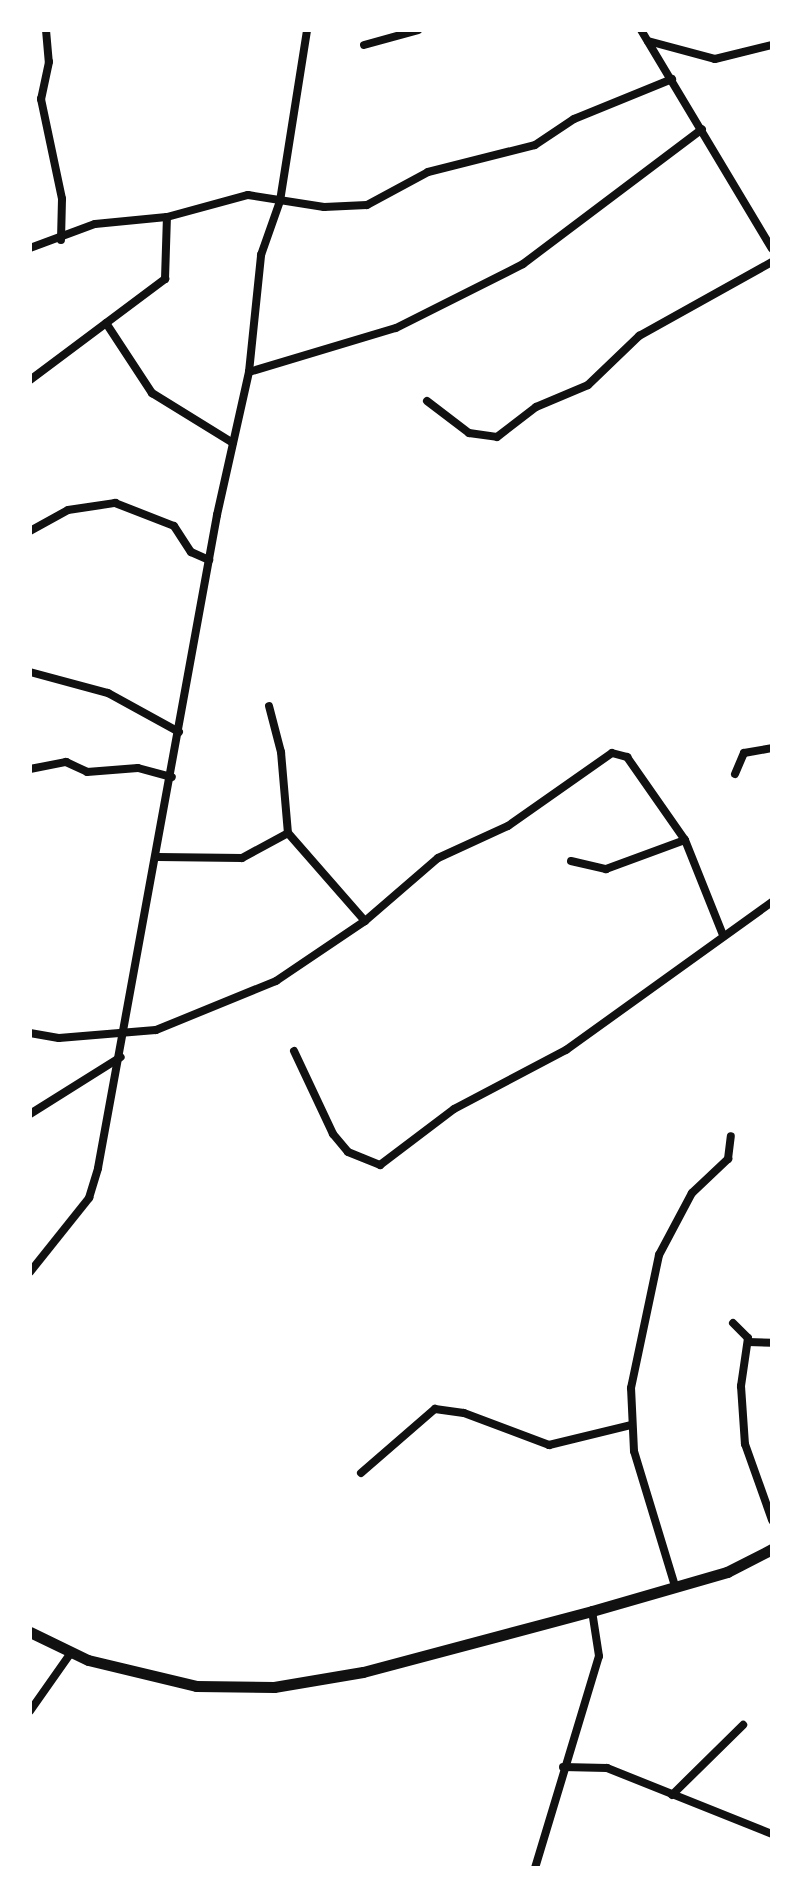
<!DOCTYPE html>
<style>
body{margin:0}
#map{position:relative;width:802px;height:1898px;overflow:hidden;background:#fff;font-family:Cabin,sans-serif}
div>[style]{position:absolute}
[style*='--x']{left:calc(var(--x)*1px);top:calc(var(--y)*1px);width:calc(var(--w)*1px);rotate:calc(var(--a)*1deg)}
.minor>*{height:8px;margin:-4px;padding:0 4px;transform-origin:4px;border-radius:4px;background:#111}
.primary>*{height:11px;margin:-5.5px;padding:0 5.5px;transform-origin:5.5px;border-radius:5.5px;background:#111}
span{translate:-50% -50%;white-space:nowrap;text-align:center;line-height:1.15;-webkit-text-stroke:10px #fff;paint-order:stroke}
.frame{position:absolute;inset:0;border:32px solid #fff;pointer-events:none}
</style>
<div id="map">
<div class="minor">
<i style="--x:46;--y:30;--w:32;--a:85"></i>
<i style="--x:49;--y:62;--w:38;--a:102"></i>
<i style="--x:41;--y:99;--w:102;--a:78.1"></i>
<i style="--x:62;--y:199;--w:41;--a:91.4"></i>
<i style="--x:641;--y:30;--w:255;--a:59.1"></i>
<i style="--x:648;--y:41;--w:69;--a:15"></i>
<i style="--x:715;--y:59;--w:59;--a:-13.8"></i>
<i style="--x:364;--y:45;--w:56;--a:-15.5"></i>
<i style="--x:30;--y:248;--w:69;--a:-20.3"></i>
<i style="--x:95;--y:224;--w:72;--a:-5.6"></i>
<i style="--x:167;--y:217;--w:84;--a:-15.2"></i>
<i style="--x:248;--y:195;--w:77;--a:9"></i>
<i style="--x:324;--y:207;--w:43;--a:-2.7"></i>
<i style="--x:367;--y:205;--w:69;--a:-28.4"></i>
<i style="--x:428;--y:172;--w:110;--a:-14.2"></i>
<i style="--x:535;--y:145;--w:47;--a:-33.7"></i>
<i style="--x:574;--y:119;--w:106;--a:-22.2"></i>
<i style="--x:106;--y:323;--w:84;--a:56.7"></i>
<i style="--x:152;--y:393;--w:95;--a:31.7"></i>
<i style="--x:249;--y:372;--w:153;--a:-16.7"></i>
<i style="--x:396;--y:328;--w:142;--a:-26.7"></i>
<i style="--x:523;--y:264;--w:224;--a:-37"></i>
<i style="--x:30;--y:380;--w:169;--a:-36.8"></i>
<i style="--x:165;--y:279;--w:62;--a:-88.2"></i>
<i style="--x:427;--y:401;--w:53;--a:37.3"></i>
<i style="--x:469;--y:433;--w:28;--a:8"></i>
<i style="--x:497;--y:437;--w:49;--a:-37.6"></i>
<i style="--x:536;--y:407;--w:56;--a:-22.9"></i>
<i style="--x:588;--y:385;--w:71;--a:-43.9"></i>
<i style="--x:639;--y:336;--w:152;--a:-29.1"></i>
<i style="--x:30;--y:531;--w:43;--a:-28.9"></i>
<i style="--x:68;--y:510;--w:48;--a:-8.5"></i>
<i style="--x:115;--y:503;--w:63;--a:21.3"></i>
<i style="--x:174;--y:526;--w:31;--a:57"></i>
<i style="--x:191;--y:552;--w:20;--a:24"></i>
<i style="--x:30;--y:672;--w:81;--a:15.1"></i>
<i style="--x:108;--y:693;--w:81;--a:28.8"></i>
<i style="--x:269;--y:706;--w:48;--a:75.4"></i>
<i style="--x:281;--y:752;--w:81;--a:85.1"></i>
<i style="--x:288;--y:833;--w:117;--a:48.8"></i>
<i style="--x:30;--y:769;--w:37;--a:-11"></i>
<i style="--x:66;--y:762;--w:23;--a:25"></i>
<i style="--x:87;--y:772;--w:51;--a:-4.5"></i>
<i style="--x:138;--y:768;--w:35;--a:15"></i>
<i style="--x:735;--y:774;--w:23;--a:-67"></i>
<i style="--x:744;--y:753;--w:28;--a:-10"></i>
<i style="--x:158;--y:857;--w:84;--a:0.7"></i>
<i style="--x:242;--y:858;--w:52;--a:-28.5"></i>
<i style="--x:571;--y:861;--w:36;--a:13"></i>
<i style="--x:606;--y:869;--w:84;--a:-20.2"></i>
<i style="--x:30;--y:1033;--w:29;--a:10"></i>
<i style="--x:59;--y:1038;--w:97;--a:-4.7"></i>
<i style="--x:156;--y:1030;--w:130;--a:-22.2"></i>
<i style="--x:276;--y:981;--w:107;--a:-34"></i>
<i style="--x:365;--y:921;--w:96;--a:-40.8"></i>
<i style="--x:438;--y:858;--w:77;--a:-24.6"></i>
<i style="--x:508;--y:826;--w:127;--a:-35.1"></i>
<i style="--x:612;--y:753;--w:16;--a:15"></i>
<i style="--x:627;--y:757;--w:101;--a:55.1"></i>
<i style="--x:685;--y:840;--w:102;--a:68.2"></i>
<i style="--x:294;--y:1051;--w:92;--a:64.8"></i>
<i style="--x:333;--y:1134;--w:23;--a:50"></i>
<i style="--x:348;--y:1152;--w:35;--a:22"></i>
<i style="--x:380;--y:1165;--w:93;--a:-37.1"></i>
<i style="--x:454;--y:1109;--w:127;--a:-27.8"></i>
<i style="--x:566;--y:1050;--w:254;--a:-35.7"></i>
<i style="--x:30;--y:1114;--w:107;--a:-32.1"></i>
<i style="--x:30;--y:1272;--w:95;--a:-51.4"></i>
<i style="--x:89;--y:1198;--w:31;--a:-73"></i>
<i style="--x:98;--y:1168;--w:664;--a:-79.67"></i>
<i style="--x:217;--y:515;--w:147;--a:-77.4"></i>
<i style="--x:249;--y:372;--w:118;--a:-84.1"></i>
<i style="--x:261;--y:255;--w:57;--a:-70.6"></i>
<i style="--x:280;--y:201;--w:173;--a:-81"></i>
<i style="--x:733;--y:1323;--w:21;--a:45"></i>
<i style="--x:748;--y:1338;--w:49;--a:98.3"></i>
<i style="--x:741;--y:1386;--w:58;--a:86.1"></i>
<i style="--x:745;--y:1444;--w:81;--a:70.4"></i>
<i style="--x:748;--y:1342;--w:24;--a:2"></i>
<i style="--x:361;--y:1473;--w:98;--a:-40.9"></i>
<i style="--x:435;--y:1409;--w:29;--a:8"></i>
<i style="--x:464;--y:1413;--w:91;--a:20.6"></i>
<i style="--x:549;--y:1445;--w:84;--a:-13.7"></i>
<i style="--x:675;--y:1586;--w:141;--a:-106.9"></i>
<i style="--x:634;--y:1451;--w:63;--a:-92.7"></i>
<i style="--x:631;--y:1388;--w:136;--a:-78.1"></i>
<i style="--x:659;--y:1255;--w:70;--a:-62"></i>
<i style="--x:692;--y:1193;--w:50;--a:-43.4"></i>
<i style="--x:728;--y:1159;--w:23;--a:-83"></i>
<i style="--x:30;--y:1711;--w:70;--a:-54.9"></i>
<i style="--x:563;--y:1767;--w:44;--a:1.3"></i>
<i style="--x:607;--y:1768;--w:178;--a:21.8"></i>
<i style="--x:672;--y:1795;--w:100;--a:-44.6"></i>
<i style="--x:535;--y:1868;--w:221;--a:-73.2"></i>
<i style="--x:599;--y:1656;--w:46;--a:-98.8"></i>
</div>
<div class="primary">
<i style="--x:30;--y:1632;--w:64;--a:25.8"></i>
<i style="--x:88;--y:1660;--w:111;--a:13.5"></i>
<i style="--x:196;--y:1686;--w:78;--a:0.7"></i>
<i style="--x:274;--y:1687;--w:90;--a:-9.6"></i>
<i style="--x:363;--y:1672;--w:237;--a:-14.9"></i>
<i style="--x:592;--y:1611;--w:141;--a:-16.1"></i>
<i style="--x:727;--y:1572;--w:51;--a:-27.1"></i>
</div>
<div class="frame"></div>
</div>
